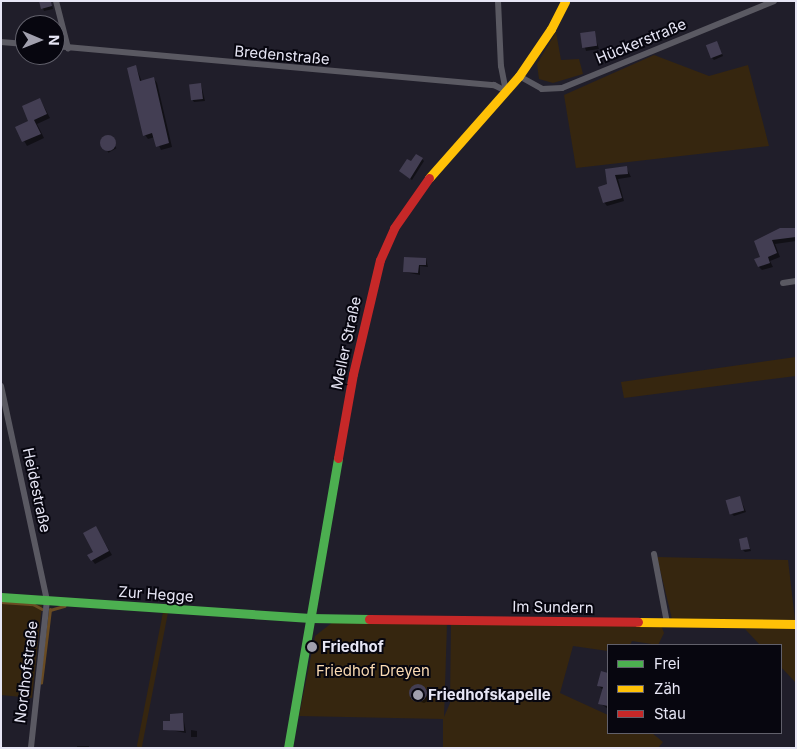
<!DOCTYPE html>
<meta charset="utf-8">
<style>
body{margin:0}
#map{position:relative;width:797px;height:749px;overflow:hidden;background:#201e2a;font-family:Inter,sans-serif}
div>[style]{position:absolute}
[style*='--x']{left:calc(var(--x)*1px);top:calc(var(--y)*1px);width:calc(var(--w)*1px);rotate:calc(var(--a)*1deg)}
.green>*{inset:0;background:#36260f;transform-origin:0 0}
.shadow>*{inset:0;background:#0007;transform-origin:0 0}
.stream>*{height:2.5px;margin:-1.25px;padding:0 1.25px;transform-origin:1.25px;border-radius:1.25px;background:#694b22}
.building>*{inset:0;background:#433e53;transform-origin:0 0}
.round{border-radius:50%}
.street>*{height:6px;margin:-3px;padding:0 3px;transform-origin:3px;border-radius:3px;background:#5a5962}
.fast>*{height:9px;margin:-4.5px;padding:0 4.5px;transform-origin:4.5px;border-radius:4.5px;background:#4caf50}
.slow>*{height:9px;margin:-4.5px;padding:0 4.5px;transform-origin:4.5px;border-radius:4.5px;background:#ffc107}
.jam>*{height:9px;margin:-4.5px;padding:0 4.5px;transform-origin:4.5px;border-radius:4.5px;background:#c62828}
.dots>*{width:14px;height:14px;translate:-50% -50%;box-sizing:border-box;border:2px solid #07060f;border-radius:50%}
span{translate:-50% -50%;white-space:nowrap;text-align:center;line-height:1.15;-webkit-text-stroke:4px #07060f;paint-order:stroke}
.street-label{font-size:15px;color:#e7e6f5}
.poi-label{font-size:15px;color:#e7e6f5;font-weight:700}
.left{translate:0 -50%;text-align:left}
.park-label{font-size:15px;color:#fadab2}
.frame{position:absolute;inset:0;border:2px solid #e7e6f5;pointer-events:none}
.legend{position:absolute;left:607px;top:644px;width:175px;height:90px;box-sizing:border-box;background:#07060f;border:1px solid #61606b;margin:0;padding:6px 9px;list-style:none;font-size:15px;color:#e7e6f5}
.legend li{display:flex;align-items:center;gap:10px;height:25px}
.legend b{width:25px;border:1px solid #61606b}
.north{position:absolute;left:15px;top:15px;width:50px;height:50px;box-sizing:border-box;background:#07060f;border:1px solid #61606b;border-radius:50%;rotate:91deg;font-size:14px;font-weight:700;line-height:20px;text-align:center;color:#e7e6f5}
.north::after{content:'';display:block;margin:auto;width:18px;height:22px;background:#a1a0ae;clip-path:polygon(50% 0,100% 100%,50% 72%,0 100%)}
</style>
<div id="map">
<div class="green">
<i style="clip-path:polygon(556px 32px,561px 60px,579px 59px,583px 74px,553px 83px,539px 79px,537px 64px)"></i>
<i style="clip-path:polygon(654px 55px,709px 76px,748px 65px,769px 146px,576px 168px,564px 95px)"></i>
<i style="clip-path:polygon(796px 357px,796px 376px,624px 398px,621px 382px)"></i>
<i style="clip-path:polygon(657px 557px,788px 560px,795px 620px,672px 619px)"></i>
<i style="clip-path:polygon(1px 603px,42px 605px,32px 698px,1px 695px)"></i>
<i style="left:163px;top:612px;width:5px;height:137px;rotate:11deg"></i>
<i style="clip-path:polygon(333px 622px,447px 624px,444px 717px,450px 703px,451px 624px,661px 625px,664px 633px,658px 645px,632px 641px,630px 645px,608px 645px,608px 651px,573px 646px,560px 693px,608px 715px,608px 733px,652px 733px,663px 742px,658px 748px,443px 748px,443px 719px,299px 716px,315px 636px)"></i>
<i style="clip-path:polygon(796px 628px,796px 683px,781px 667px,781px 645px,760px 645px,745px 629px)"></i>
</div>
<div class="shadow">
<i style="clip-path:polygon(40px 1px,51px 1px,53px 9px,44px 11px)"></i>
<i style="clip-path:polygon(43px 21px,46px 25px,36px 25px,35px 23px)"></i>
<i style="clip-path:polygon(581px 33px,594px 33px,599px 49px,586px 51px)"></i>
<i style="clip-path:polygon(718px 45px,723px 56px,714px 60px,712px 58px)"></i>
<i style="clip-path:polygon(136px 67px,142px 82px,154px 79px,157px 83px,172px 147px,161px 150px,155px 137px,148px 139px,145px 135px)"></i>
<i style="clip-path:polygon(201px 84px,205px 101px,194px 102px,192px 99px)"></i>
<i style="clip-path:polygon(40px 99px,50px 118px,37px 124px,44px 138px,27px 146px,17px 128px,30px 121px)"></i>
<i style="left:110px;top:137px;width:13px;height:9px;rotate:61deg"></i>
<i style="clip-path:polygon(422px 159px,424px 161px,412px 180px,402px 173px,411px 163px)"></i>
<i style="clip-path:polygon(626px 167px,631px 177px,618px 179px,624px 201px,607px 206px,604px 202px,609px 185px,607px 170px)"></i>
<i style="clip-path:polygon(796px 230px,796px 241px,775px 244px,780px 257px,770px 261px,773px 267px,762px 270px,759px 267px,762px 257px,756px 241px)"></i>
<i style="clip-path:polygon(426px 259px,428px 267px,420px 266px,420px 275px,404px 272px)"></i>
<i style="clip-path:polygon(740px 498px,746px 512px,734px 516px,731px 513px)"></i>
<i style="clip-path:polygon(96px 528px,112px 555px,95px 564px,92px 560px)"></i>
<i style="clip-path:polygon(747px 539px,751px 551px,745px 552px,742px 549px)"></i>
<i style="clip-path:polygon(602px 673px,608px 674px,608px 709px,600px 703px,603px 690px,598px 685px)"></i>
<i style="clip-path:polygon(427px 689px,430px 700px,424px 703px,410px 698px,410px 690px)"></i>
<i style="clip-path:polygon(183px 715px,186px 733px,165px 729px)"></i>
<i style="clip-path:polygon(191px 730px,197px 731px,197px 737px,191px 737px)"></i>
<i style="left:77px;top:746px;width:12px;height:2px"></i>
</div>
<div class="stream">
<i style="--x:1;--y:602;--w:32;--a:4"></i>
<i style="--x:33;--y:604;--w:10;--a:29"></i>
<i style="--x:41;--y:683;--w:74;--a:-83"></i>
<i style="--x:50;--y:610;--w:15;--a:-16"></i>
</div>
<div class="building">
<i style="clip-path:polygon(39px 1px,51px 1px,52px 6px,41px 9px)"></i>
<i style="left:595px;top:31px;width:15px;height:15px;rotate:82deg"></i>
<i style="left:717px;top:41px;width:14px;height:12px;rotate:69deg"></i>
<i style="clip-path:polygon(136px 65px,140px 81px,154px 77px,169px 143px,156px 147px,152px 133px,143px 136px,127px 68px)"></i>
<i style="left:201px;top:83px;width:16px;height:12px;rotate:83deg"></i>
<i style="clip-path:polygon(40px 98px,47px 114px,34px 120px,41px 134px,22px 142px,15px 127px,28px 121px,22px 106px)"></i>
<i class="round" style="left:100px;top:135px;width:16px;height:16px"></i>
<i style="clip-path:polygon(416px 154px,423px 158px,410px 179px,399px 171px,407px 159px,411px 161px)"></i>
<i style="clip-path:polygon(627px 166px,628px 174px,615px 175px,622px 198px,603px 203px,598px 187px,607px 184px,605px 169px)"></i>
<i style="clip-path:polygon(780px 228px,795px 228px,796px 237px,772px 240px,777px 253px,768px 257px,770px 263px,758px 267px,754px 259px,760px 257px,754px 241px)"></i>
<i style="clip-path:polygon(404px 257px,426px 258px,426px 265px,419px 265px,418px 273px,403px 272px)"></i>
<i style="left:740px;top:496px;width:15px;height:15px;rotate:74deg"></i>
<i style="clip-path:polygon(96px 526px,109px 551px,91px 561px,87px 555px,93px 552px,83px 533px)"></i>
<i style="clip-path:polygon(747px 537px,750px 549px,741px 550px,739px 539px)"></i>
<i style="clip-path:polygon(601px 671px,608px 673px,608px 706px,598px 704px,603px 687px,597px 686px)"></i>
<i class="round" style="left:409px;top:684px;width:18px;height:18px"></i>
<i style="clip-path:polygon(183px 713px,184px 731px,163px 730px,163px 721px,170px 721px,170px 714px)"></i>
</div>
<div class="street">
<i style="--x:56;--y:1;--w:49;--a:75.7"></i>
<i style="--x:498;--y:1;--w:65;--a:87.4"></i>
<i style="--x:501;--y:66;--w:25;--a:79"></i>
<i style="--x:1;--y:42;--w:24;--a:5"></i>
<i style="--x:55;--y:46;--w:441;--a:5.1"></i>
<i style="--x:494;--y:85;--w:13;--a:27"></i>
<i style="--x:519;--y:76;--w:26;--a:29"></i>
<i style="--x:542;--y:89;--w:20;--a:-3"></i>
<i style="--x:562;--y:88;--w:229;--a:-22.3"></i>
<i style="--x:783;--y:283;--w:13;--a:-9"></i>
<i style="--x:1;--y:386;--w:219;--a:77.9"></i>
<i style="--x:47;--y:600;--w:149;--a:96.2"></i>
<i style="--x:654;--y:554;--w:70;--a:79.3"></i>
</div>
<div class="fast">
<i style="--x:1;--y:597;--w:310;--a:3.9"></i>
<i style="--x:310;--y:618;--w:59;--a:1"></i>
<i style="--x:288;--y:748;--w:294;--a:-80.2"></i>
</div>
<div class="slow">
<i style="--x:429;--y:178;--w:136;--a:-48.6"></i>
<i style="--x:519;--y:76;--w:57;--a:-55.8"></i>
<i style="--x:551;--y:29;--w:31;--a:-63"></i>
<i style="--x:638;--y:622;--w:158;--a:0.7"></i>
</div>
<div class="jam">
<i style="--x:338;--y:458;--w:85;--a:-79.9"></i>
<i style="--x:353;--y:374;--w:117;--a:-76.7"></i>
<i style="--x:380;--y:260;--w:35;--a:-66"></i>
<i style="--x:394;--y:228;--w:61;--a:-55"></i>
<i style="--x:369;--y:619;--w:269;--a:0.6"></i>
</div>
<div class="dots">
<i style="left:312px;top:647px;background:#a1a0ae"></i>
<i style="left:418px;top:695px;background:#a1a0ae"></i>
</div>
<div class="street-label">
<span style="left:641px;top:41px;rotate:-22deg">Hückerstraße</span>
<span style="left:282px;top:55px;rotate:5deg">Bredenstraße</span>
<span style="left:346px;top:343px;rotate:-78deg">Meller Straße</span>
<span style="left:37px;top:490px;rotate:78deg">Heidestraße</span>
<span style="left:156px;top:594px;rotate:4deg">Zur Hegge</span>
<span style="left:553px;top:607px;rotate:1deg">Im Sundern</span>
<span style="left:26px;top:672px;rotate:-83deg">Nordhofstraße</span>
</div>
<div class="poi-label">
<span class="left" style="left:322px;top:647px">Friedhof</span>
<span class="left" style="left:428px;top:695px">Friedhofskapelle</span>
</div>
<div class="park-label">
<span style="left:373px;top:671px">Friedhof Dreyen</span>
</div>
<div class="frame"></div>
<ul class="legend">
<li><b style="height:6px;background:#4caf50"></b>Frei</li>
<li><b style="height:6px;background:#ffc107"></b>Zäh</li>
<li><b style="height:6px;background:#c62828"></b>Stau</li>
</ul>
<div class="north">N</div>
</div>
